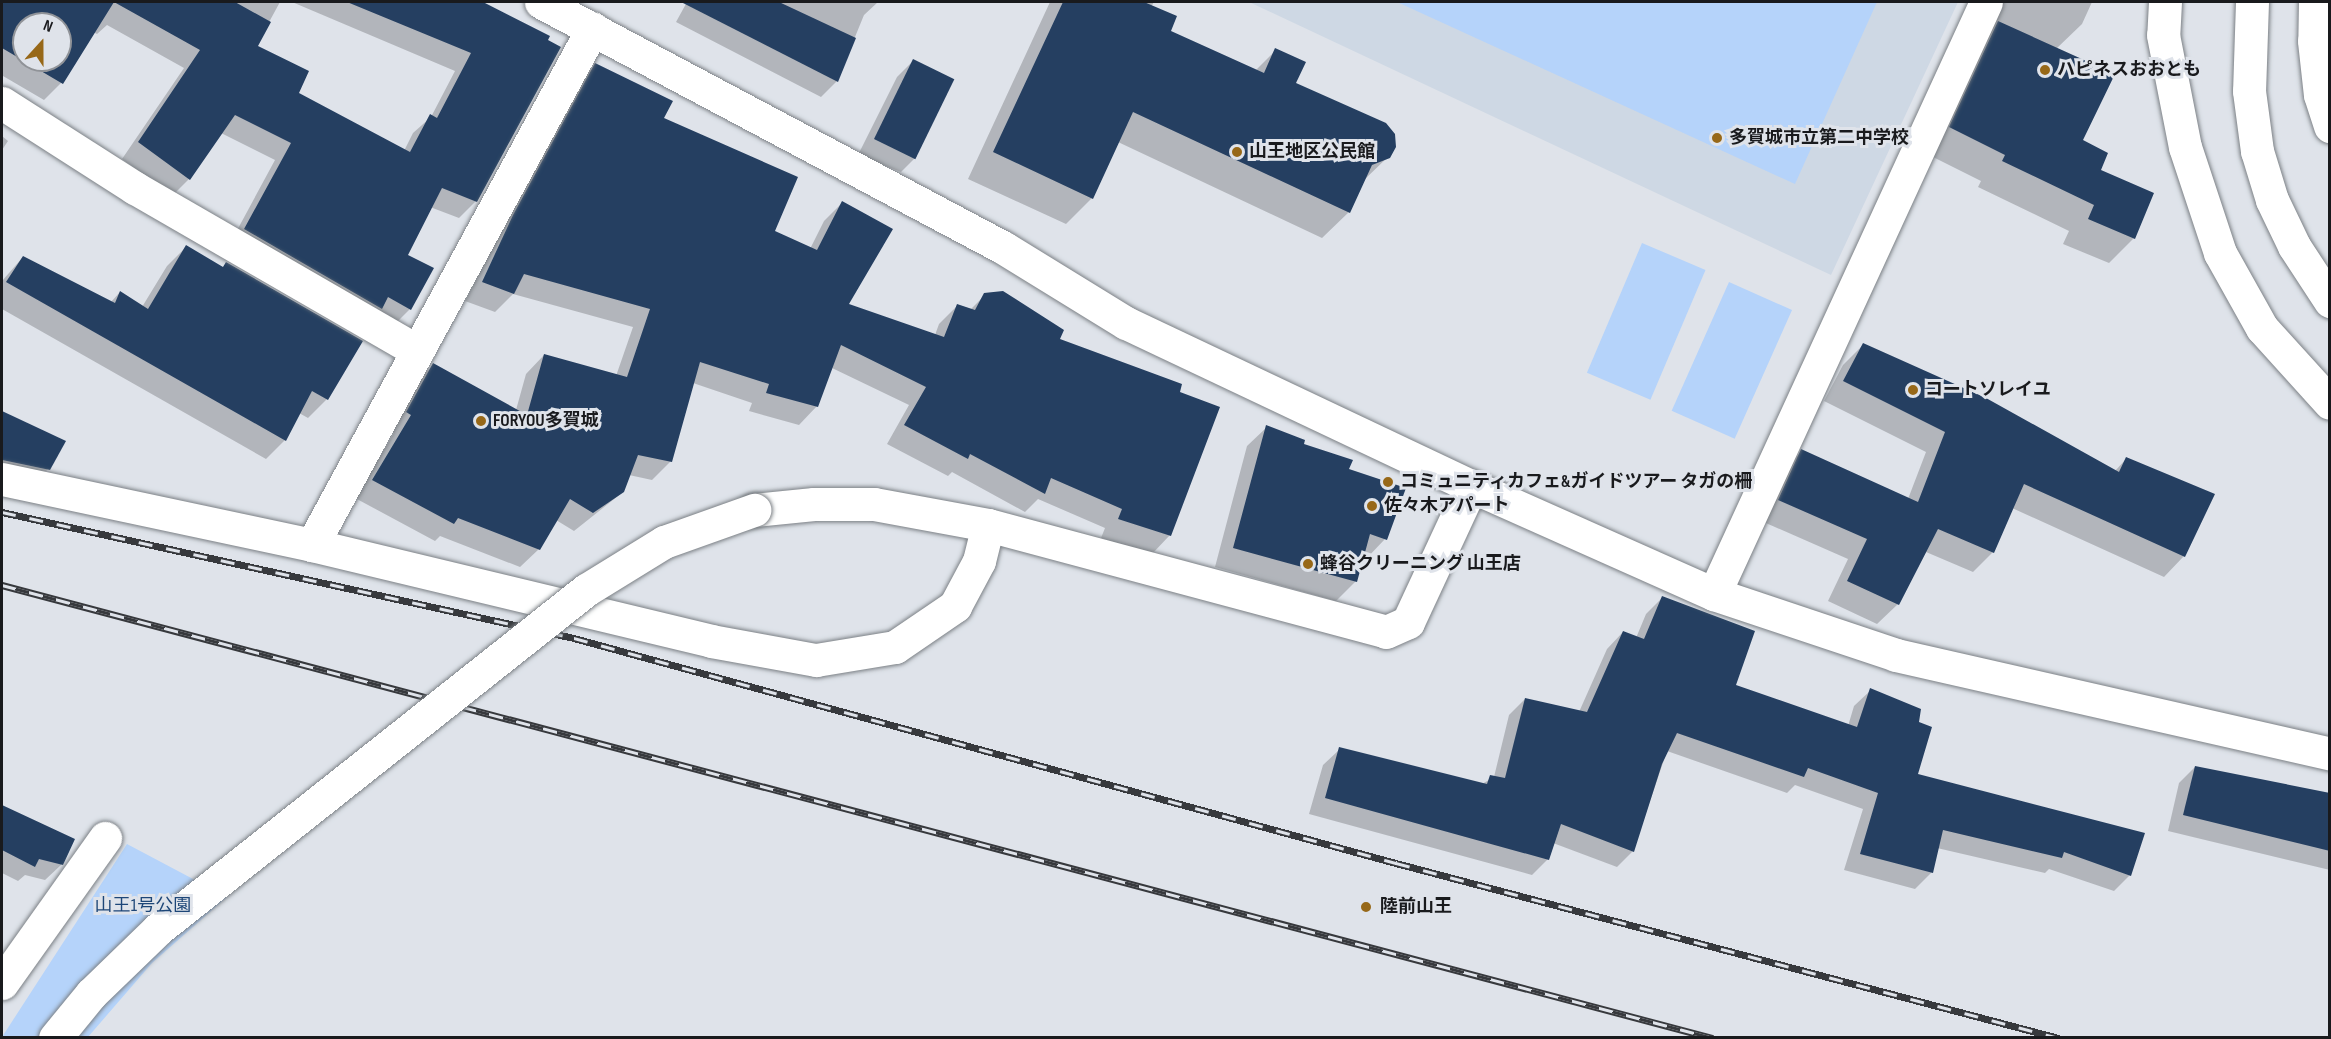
<!DOCTYPE html>
<meta charset="utf-8">
<style>
body{margin:0}
#map{position:relative;width:2331px;height:1039px;overflow:hidden;background:#dfe3ea;font-family:"Sofia Sans Condensed","Noto Sans JP",sans-serif}
div>[style]{position:absolute}
[style*='--x']{left:calc(var(--x)*1px);top:calc(var(--y)*1px);width:calc(var(--w)*1px);rotate:calc(var(--a)*1deg)}
.built>*{inset:0;background:#ced8e4}
.green>*{inset:0;background:#b5d3fa;transform-origin:0 0}
.shadow>*{inset:0;background:#0003}
.building>*{inset:0;background:#253f61;transform-origin:0 0}
.roads{filter:drop-shadow(0 0 2px #7b8085) drop-shadow(0 0 2px #7b8085)}
.minor>*{height:33px;margin:-16.5px;padding:0 16.5px;transform-origin:16.5px;border-radius:16.5px;background:#fff}
.highway>*{height:33px;margin:-16.5px;padding:0 16.5px;transform-origin:16.5px;border-radius:16.5px;background:#fff}
.rail>*{height:7px;margin-top:-3.5px;transform-origin:0;background:repeating-linear-gradient(90deg,#dfe3ea 0 14px,#37393d 0 28px);box-sizing:border-box;border-block:2px solid #37393d}
.bridges{filter:drop-shadow(0 0 2px #7b8085) drop-shadow(0 0 2px #7b8085)}
.minor-bridge>*{height:33px;margin:-16.5px;padding:0 16.5px;transform-origin:16.5px;border-radius:16.5px;background:#fff}
.dots>*{width:16px;height:16px;translate:-50% -50%;box-sizing:border-box;border:3px solid #dfe3ea;border-radius:50%}
span{translate:-50% -50%;white-space:nowrap;text-align:center;line-height:1.15;-webkit-text-stroke:6px #dfe3ea;paint-order:stroke}
.poi-label{font-size:18px;color:#191a1d;font-weight:700}
.left{translate:0 -50%;text-align:left}
.park-label{font-size:18px;color:#1d4678}
.frame{position:absolute;inset:0;border:3px solid #191a1d;pointer-events:none}
.north{position:absolute;left:12px;top:12px;width:60px;height:60px;box-sizing:border-box;background:#dfe3ea;border:2px solid #909398;border-radius:50%;rotate:21deg;font-size:16px;font-weight:700;line-height:24px;text-align:center;color:#191a1d}
.north::after{content:'';display:block;margin:auto;width:21px;height:27px;background:#976818;clip-path:polygon(50% 0,100% 100%,50% 72%,0 100%)}
</style>
<div id="map">
<div class="built">
<i style="clip-path:polygon(1249px 2px,1958px 2px,1831px 275px)"></i>
</div>
<div class="green">
<i style="clip-path:polygon(1397px 2px,1877px 2px,1795px 184px)"></i>
<i style="left:1642px;top:243px;width:69px;height:141px;rotate:23deg"></i>
<i style="left:1729px;top:282px;width:69px;height:141px;rotate:24deg"></i>
<i style="clip-path:polygon(127px 844px,227px 897px,152px 963px,88px 1037px,2px 1037px)"></i>
</div>
<div class="shadow">
<i style="clip-path:polygon(evenodd,2px 2px,280px 2px,256px 46px,297px 94px,404px 151px,413px 133px,431px 117px,455px 71px,292px 2px,453px 2px,559px 48px,476px 201px,459px 218px,430px 207px,406px 255px,410px 309px,393px 326px,228px 247px,275px 160px,221px 133px,189px 179px,172px 196px,122px 159px,184px 68px,107px 25px,97px 34px,93px 32px,61px 83px,44px 100px,3px 76px,2px 80px,2px 2px,24px 24px,60px 24px,60px 60px,24px 60px,24px 24px)"></i>
<i style="clip-path:polygon(687px 2px,878px 2px,864px 15px,837px 81px,821px 97px,676px 22px)"></i>
<i style="clip-path:polygon(1050px 2px,1154px 2px,1151px 7px,1169px 31px,1255px 71px,1276px 50px,1294px 83px,1392px 153px,1362px 182px,1349px 212px,1322px 238px,1118px 142px,1092px 198px,1066px 224px,968px 179px)"></i>
<i style="clip-path:polygon(1990px 2px,2092px 2px,2082px 24px,2056px 49px,2081px 141px,2134px 238px,2109px 263px,2063px 244px,2069px 231px,1978px 187px,1981px 181px,1925px 153px)"></i>
<i style="clip-path:polygon(913px 61px,917px 156px,901px 172px,858px 155px,897px 77px)"></i>
<i style="clip-path:polygon(596px 65px,662px 118px,773px 232px,810px 249px,824px 221px,842px 203px,847px 305px,935px 335px,939px 324px,957px 306px,970px 310px,985px 295px,1059px 340px,1170px 535px,1152px 554px,1101px 538px,1105px 528px,1038px 499px,1025px 512px,952px 472px,948px 476px,887px 444px,909px 405px,832px 368px,817px 406px,799px 425px,749px 411px,752px 403px,693px 383px,671px 461px,652px 480px,629px 475px,623px 492px,574px 531px,556px 520px,539px 549px,520px 567px,440px 536px,435px 541px,355px 498px,394px 433px,389px 430px,415px 383px,433px 365px,516px 410px,526px 374px,544px 355px,616px 376px,633px 327px,513px 294px,495px 312px,465px 301px,577px 83px)"></i>
<i style="clip-path:polygon(2px 136px,8px 141px,2px 150px)"></i>
<i style="clip-path:polygon(186px 247px,222px 268px,226px 264px,327px 399px,308px 418px,299px 413px,285px 440px,266px 459px,2px 309px,2px 281px,23px 257px,111px 302px,120px 292px,142px 307px,167px 266px)"></i>
<i style="clip-path:polygon(1863px 345px,2115px 471px,2126px 459px,2213px 495px,2184px 556px,2164px 577px,2012px 508px,1993px 552px,1973px 572px,1926px 552px,1898px 604px,1877px 624px,1828px 601px,1848px 559px,1759px 520px,1782px 471px,1802px 451px,1908px 499px,1926px 452px,1824px 401px,1843px 365px)"></i>
<i style="clip-path:polygon(2px 413px,64px 442px,48px 469px,32px 485px,2px 479px)"></i>
<i style="clip-path:polygon(1267px 427px,1347px 470px,1385px 539px,1366px 559px,1362px 557px,1356px 581px,1336px 601px,1215px 567px,1247px 446px)"></i>
<i style="clip-path:polygon(1662px 598px,1734px 686px,1848px 726px,1854px 706px,1871px 690px,1916px 775px,2130px 875px,2114px 891px,2049px 869px,2045px 873px,1937px 848px,1932px 872px,1915px 889px,1844px 870px,1863px 809px,1795px 785px,1787px 793px,1667px 751px,1633px 851px,1617px 867px,1553px 843px,1548px 859px,1532px 875px,1309px 814px,1323px 765px,1340px 749px,1482px 784px,1494px 777px,1509px 715px,1525px 699px,1579px 712px,1607px 649px,1623px 632px,1636px 638px,1646px 614px)"></i>
<i style="clip-path:polygon(2195px 767px,2330px 794px,2330px 870px,2168px 831px,2179px 783px)"></i>
<i style="clip-path:polygon(2px 806px,73px 839px,61px 865px,45px 880px,25px 875px,18px 881px,2px 873px)"></i>
</div>
<div class="building">
<i style="clip-path:polygon(evenodd,2px 2px,235px 2px,271px 22px,258px 46px,309px 71px,299px 93px,410px 152px,430px 114px,437px 118px,471px 53px,347px 2px,483px 2px,550px 36px,548px 40px,561px 47px,477px 202px,442px 188px,408px 255px,434px 268px,411px 310px,388px 297px,382px 309px,244px 229px,291px 143px,235px 115px,190px 180px,138px 142px,200px 50px,114px 2px,63px 84px,2px 48px,2px 2px,24px 24px,60px 24px,60px 60px,24px 60px,24px 24px)"></i>
<i style="clip-path:polygon(681px 2px,779px 2px,856px 38px,838px 82px)"></i>
<i style="clip-path:polygon(1063px 2px,1144px 2px,1177px 16px,1171px 31px,1264px 73px,1275px 48px,1306px 62px,1296px 83px,1386px 123px,1395px 134px,1396px 147px,1390px 158px,1372px 165px,1350px 213px,1133px 112px,1093px 199px,993px 152px)"></i>
<i style="clip-path:polygon(1998px 21px,2115px 74px,2083px 140px,2108px 153px,2101px 170px,2154px 193px,2135px 239px,2088px 219px,2094px 205px,2002px 161px,2005px 155px,1949px 127px)"></i>
<i style="left:913px;top:59px;width:46px;height:89px;rotate:26deg"></i>
<i style="clip-path:polygon(595px 63px,673px 101px,664px 118px,798px 177px,775px 231px,817px 250px,842px 201px,893px 229px,849px 304px,944px 337px,957px 304px,975px 310px,984px 293px,1003px 291px,1064px 330px,1060px 339px,1182px 384px,1180px 392px,1220px 407px,1171px 536px,1118px 519px,1122px 509px,1051px 478px,1045px 494px,970px 454px,968px 459px,904px 425px,926px 387px,841px 345px,818px 407px,766px 393px,769px 384px,700px 362px,672px 462px,638px 455px,624px 492px,593px 513px,570px 499px,540px 550px,458px 518px,454px 524px,372px 480px,411px 415px,406px 412px,433px 363px,527px 415px,544px 354px,627px 377px,650px 309px,524px 274px,514px 294px,482px 282px,513px 215px)"></i>
<i style="clip-path:polygon(186px 245px,223px 267px,226px 262px,363px 341px,328px 400px,312px 391px,286px 441px,6px 282px,23px 256px,115px 303px,120px 291px,148px 309px)"></i>
<i style="clip-path:polygon(1863px 343px,1986px 398px,2119px 472px,2126px 457px,2215px 494px,2185px 557px,2024px 484px,1994px 553px,1938px 529px,1899px 605px,1847px 581px,1867px 539px,1778px 500px,1801px 449px,1918px 502px,1945px 432px,1843px 381px)"></i>
<i style="clip-path:polygon(2px 411px,66px 441px,50px 470px,2px 460px)"></i>
<i style="clip-path:polygon(1266px 425px,1305px 440px,1304px 444px,1353px 460px,1349px 469px,1406px 488px,1387px 540px,1370px 534px,1357px 582px,1233px 548px)"></i>
<i style="clip-path:polygon(1662px 596px,1755px 631px,1736px 685px,1857px 727px,1870px 688px,1921px 709px,1919px 722px,1932px 727px,1918px 774px,2145px 833px,2131px 876px,2064px 852px,2062px 858px,1943px 830px,1933px 873px,1860px 854px,1878px 793px,1808px 768px,1804px 777px,1677px 733px,1662px 764px,1634px 852px,1561px 824px,1549px 860px,1325px 798px,1339px 747px,1487px 784px,1490px 775px,1505px 778px,1525px 698px,1587px 712px,1623px 631px,1644px 639px)"></i>
<i style="clip-path:polygon(2195px 766px,2330px 793px,2330px 851px,2183px 815px)"></i>
<i style="clip-path:polygon(2px 805px,75px 839px,63px 865px,39px 859px,35px 867px,2px 850px)"></i>
</div>
<div class="roads">
<div class="minor">
<i style="--x:541;--y:2;--w:524;--a:27.98"></i>
<i style="--x:1004;--y:248;--w:143;--a:31.6"></i>
<i style="--x:1126;--y:323;--w:382;--a:25.3"></i>
<i style="--x:1471;--y:486;--w:266;--a:24"></i>
<i style="--x:1714;--y:594;--w:192;--a:18.5"></i>
<i style="--x:1896;--y:655;--w:445;--a:12.8"></i>
<i style="--x:2165;--y:2;--w:33;--a:93"></i>
<i style="--x:2163;--y:35;--w:114;--a:78.9"></i>
<i style="--x:2185;--y:147;--w:112;--a:71.7"></i>
<i style="--x:2220;--y:253;--w:86;--a:60.8"></i>
<i style="--x:2262;--y:328;--w:101;--a:47.8"></i>
<i style="--x:2;--y:103;--w:158;--a:32.6"></i>
<i style="--x:135;--y:188;--w:326;--a:30"></i>
<i style="--x:2;--y:479;--w:317;--a:12"></i>
<i style="--x:312;--y:545;--w:410;--a:13.5"></i>
<i style="--x:711;--y:641;--w:107;--a:10.3"></i>
<i style="--x:816;--y:660;--w:80;--a:-9.3"></i>
<i style="--x:895;--y:647;--w:73;--a:-34.3"></i>
<i style="--x:955;--y:606;--w:51;--a:-61.9"></i>
<i style="--x:979;--y:561;--w:37;--a:-76"></i>
<i style="--x:754;--y:510;--w:60;--a:-5.7"></i>
<i style="--x:814;--y:504;--w:60;--a:0"></i>
<i style="--x:874;--y:504;--w:116;--a:10.4"></i>
<i style="--x:988;--y:525;--w:412;--a:15"></i>
<i style="--x:1386;--y:632;--w:24;--a:-24"></i>
<i style="--x:1408;--y:622;--w:150;--a:-65.1"></i>
<i style="--x:312;--y:545;--w:588;--a:-61.48"></i>
<i style="--x:1714;--y:594;--w:651;--a:-65.32"></i>
<i style="--x:2;--y:983;--w:178;--a:-54.6"></i>
</div>
<div class="highway">
<i style="--x:2252;--y:2;--w:89;--a:91.9"></i>
<i style="--x:2249;--y:91;--w:61;--a:82.4"></i>
<i style="--x:2257;--y:151;--w:51;--a:73"></i>
<i style="--x:2272;--y:200;--w:51;--a:64.4"></i>
<i style="--x:2294;--y:246;--w:66;--a:56.8"></i>
<i style="--x:2315;--y:2;--w:39;--a:91"></i>
<i style="--x:2314;--y:41;--w:54;--a:83.7"></i>
<i style="--x:2320;--y:95;--w:33;--a:72"></i>
</div>
</div>
<div class="rail">
<i style="--x:2;--y:512;--w:586;--a:12.42"></i>
<i style="--x:574;--y:638;--w:852;--a:15.31"></i>
<i style="--x:1396;--y:863;--w:686;--a:14.79"></i>
<i style="--x:2;--y:585;--w:1770;--a:14.83"></i>
</div>
<div class="bridges">
<div class="minor-bridge">
<i style="--x:55;--y:1038;--w:57;--a:-50.7"></i>
<i style="--x:91;--y:994;--w:93;--a:-44.1"></i>
<i style="--x:158;--y:929;--w:546;--a:-38.38"></i>
<i style="--x:586;--y:590;--w:92;--a:-31.6"></i>
<i style="--x:664;--y:542;--w:96;--a:-19.6"></i>
</div>
</div>
<div class="dots">
<i style="left:2045px;top:70px;background:#976818"></i>
<i style="left:1717px;top:138px;background:#976818"></i>
<i style="left:1237px;top:152px;background:#976818"></i>
<i style="left:1913px;top:390px;background:#976818"></i>
<i style="left:481px;top:421px;background:#976818"></i>
<i style="left:1388px;top:482px;background:#976818"></i>
<i style="left:1372px;top:506px;background:#976818"></i>
<i style="left:1308px;top:564px;background:#976818"></i>
<i style="left:1366px;top:907px;background:#976818"></i>
</div>
<div class="poi-label">
<span class="left" style="left:2057px;top:70px">ハピネスおおとも</span>
<span class="left" style="left:1729px;top:138px">多賀城市立第二中学校</span>
<span class="left" style="left:1249px;top:152px">山王地区公民館</span>
<span class="left" style="left:1925px;top:390px">コートソレイユ</span>
<span class="left" style="left:493px;top:421px">FORYOU多賀城</span>
<span class="left" style="left:1400px;top:482px">コミュニティカフェ&amp;ガイドツアー タガの柵</span>
<span class="left" style="left:1384px;top:506px">佐々木アパート</span>
<span class="left" style="left:1320px;top:564px">蜂谷クリーニング 山王店</span>
<span class="left" style="left:1380px;top:907px">陸前山王</span>
</div>
<div class="park-label">
<span style="left:143px;top:906px">山王1号公園</span>
</div>
<div class="frame"></div>
<div class="north">N</div>
</div>
